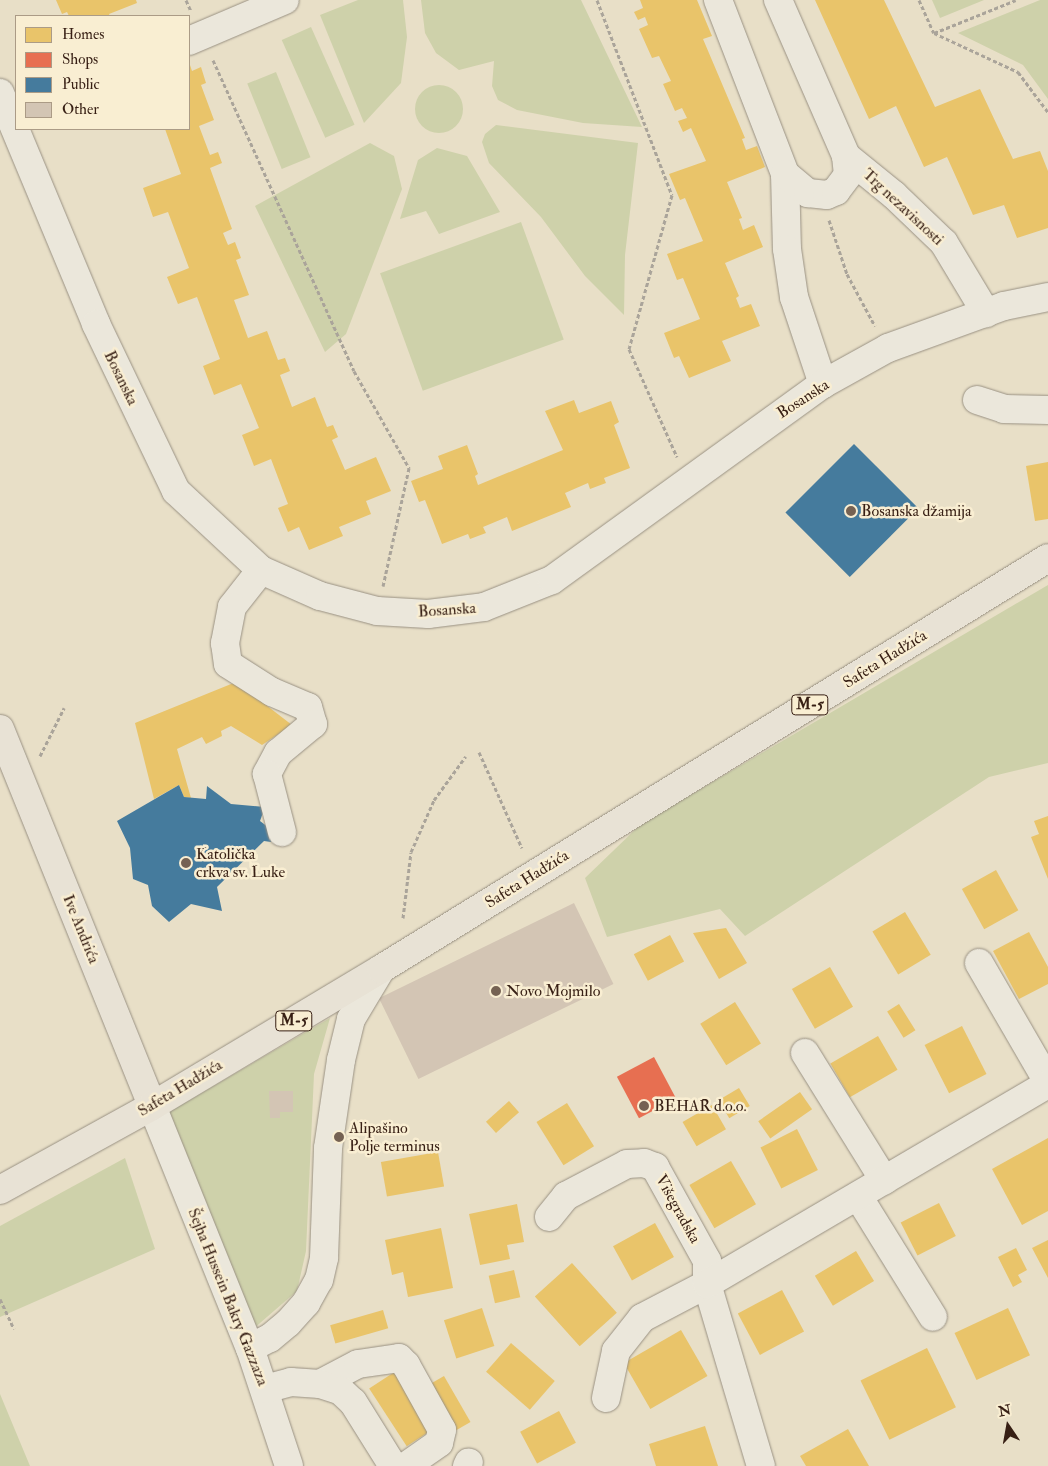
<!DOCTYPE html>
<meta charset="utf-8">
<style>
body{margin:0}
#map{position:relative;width:1048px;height:1466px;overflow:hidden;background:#e8dfc7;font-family:"IM FELL Double Pica",serif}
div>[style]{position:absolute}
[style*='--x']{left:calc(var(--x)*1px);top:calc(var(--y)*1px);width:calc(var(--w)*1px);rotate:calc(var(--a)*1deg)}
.green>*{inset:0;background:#ced1aa;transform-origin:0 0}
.round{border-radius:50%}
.homes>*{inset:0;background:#e9c46a;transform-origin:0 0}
.shops>*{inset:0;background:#e76f51;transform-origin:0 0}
.public>*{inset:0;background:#457b9d;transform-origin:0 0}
.building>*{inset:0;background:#d3c5b4;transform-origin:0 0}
.path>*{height:3px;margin-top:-1.5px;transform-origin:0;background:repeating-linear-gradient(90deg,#aaa49a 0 4px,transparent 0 6.5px)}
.roads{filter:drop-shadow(0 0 1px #999183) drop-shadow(0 0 1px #999183)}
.minor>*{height:28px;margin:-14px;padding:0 14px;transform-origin:14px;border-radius:14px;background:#ebe7db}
.major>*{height:28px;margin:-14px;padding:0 14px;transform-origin:14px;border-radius:14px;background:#e8e2d5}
.dots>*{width:14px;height:14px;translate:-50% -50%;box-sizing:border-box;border:2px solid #f9eed2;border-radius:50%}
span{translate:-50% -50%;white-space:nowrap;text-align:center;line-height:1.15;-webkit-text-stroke:5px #f9eed2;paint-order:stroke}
.shield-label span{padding:1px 4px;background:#f9eed2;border:1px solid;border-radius:4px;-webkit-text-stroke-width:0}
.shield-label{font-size:15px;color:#371f14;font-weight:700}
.street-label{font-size:16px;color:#371f14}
.poi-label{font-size:16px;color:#371f14}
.left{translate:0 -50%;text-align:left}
.legend{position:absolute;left:15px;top:15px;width:175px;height:115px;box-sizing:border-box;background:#f9eed2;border:1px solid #ab9b86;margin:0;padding:6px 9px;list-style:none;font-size:15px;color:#371f14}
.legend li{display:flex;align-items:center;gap:10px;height:25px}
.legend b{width:25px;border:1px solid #ab9b86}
.north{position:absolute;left:983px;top:1401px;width:50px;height:50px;-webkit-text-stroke:4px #f9eed2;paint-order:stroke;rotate:348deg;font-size:14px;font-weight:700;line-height:20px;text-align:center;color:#371f14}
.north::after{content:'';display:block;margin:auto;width:18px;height:22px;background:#371f14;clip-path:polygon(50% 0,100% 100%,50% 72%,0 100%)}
</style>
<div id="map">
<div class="green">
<i style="clip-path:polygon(358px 0,403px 0,407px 37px,401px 83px,364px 123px,320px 15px)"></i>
<i style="clip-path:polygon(421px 0,581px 0,642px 127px,583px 123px,517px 110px,498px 100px,492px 86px,494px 61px,459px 70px,436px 53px,425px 33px)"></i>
<i style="clip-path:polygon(932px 0,984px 0,940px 18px)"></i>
<i style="clip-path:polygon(1040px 0,1048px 0,1048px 99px,1023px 65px,958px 33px)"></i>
<i style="left:311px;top:27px;width:107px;height:32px;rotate:66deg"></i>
<i style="left:276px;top:72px;width:92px;height:31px;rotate:68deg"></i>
<i class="round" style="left:415px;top:85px;width:48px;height:48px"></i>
<i style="clip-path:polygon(496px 125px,638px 143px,625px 255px,624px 315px,585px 276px,541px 217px,489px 163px,482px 142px,485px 134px)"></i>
<i style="clip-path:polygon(370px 143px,394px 156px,402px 189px,346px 334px,325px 352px,255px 206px)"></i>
<i style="clip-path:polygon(437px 148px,467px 156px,500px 212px,439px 234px,426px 211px,400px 219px,418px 160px)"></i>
<i style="left:521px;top:222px;width:125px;height:150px;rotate:70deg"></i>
<i style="clip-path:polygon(1048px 585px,1048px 763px,989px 777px,745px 936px,720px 909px,607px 937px,585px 878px,641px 824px)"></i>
<i style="clip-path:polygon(330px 1018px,314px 1074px,306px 1251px,297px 1291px,252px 1330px,169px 1112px)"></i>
<i style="clip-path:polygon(125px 1158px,155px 1249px,0 1317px,0 1226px)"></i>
<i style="clip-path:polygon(0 1394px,30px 1466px,0 1466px)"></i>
</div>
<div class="homes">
<i style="clip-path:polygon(56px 0,136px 0,137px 3px,109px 14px,110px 16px,69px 16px,67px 12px,62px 14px)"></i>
<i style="clip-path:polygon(640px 0,697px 0,712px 36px,703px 39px,745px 138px,742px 139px,746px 150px,757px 146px,765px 167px,727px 182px,742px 218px,739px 219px,743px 230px,754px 225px,763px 247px,725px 263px,739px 296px,736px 298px,740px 308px,751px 304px,760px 326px,722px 341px,731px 361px,689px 378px,679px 356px,674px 358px,664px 333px,700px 319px,683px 278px,677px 280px,667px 254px,703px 241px,685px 198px,680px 200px,669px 174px,706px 161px,691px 128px,683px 132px,678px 121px,687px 118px,682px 108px,675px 111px,663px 84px,671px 81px,659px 56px,652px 58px,639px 29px,648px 25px,645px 17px,638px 20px,634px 12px,643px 8px)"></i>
<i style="clip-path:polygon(815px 0,884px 0,935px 107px,980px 89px,1013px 159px,1040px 151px,1048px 171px,1048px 228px,1017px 238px,1004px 205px,973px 215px,947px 157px,924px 167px,896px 106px,869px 119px)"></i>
<i style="clip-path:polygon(189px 62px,192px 71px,201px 67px,206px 83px,201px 85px,214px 120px,199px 126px,210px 155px,218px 152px,222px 163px,210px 168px,232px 229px,223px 233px,228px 245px,235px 242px,241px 258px,236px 260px,249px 295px,234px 300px,248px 338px,267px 331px,278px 360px,285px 358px,290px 371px,280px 375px,292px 407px,315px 397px,327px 427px,333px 425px,338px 437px,332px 440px,345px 470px,376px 457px,391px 491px,366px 501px,371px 514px,339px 527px,343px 536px,309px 550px,299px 527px,288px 532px,278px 508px,288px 504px,271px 459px,254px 466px,242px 435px,259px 428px,241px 384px,214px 395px,203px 366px,220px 359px,197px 297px,178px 304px,167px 277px,189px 268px,168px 212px,153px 217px,143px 188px,181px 174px,165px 129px,189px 129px)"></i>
<i style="clip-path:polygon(574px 400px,579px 413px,611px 401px,619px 422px,614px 425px,630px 468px,604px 478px,606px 483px,590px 489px,588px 483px,565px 493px,571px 507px,512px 531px,507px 517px,483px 527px,486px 533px,470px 539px,468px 534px,442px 544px,425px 500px,419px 502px,411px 481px,443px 469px,438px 456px,467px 445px,478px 474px,475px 476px,478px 485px,563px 450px,545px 411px)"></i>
<i style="clip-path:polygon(1048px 462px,1048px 519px,1035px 521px,1026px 466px)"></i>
<i style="clip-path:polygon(236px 682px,292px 725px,262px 745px,231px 726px,221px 731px,222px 736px,206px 744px,202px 737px,177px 749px,191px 798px,184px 797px,179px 785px,154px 799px,135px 723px)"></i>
<i style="clip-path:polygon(1048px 816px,1048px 879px,1031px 837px,1039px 834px,1034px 821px)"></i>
<i style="left:996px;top:870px;width:46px;height:39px;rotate:61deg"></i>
<i style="left:905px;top:912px;width:50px;height:38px;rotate:59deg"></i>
<i style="clip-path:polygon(726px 928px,747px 963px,719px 979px,693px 933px)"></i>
<i style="clip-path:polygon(1029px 932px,1048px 967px,1048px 984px,1019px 999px,993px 951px)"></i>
<i style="left:670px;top:935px;width:30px;height:41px;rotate:62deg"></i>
<i style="left:830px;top:967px;width:46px;height:44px;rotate:60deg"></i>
<i style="left:735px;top:1002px;width:49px;height:41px;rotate:58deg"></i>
<i style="left:899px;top:1004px;width:31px;height:14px;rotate:58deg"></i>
<i style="left:962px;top:1026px;width:54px;height:42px;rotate:63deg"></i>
<i style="left:878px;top:1036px;width:39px;height:55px;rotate:60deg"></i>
<i style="left:739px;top:1088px;width:21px;height:24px;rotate:59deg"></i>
<i style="left:800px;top:1092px;width:21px;height:51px;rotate:55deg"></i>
<i style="left:509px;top:1101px;width:15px;height:31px;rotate:48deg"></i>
<i style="left:567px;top:1103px;width:51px;height:36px;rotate:58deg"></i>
<i style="left:712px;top:1105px;width:28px;height:34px;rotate:60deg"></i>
<i style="left:797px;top:1129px;width:46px;height:41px;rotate:63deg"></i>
<i style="clip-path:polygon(1048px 1138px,1048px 1211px,1022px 1225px,992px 1169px)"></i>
<i style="left:438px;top:1152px;width:35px;height:58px;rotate:80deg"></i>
<i style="left:731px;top:1161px;width:50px;height:48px;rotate:60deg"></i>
<i style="left:939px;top:1203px;width:37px;height:43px;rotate:63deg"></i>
<i style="clip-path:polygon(517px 1204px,524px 1242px,507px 1245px,510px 1259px,480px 1265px,469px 1214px)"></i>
<i style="left:655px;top:1223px;width:39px;height:48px;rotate:61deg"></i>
<i style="clip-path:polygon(441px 1228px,453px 1288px,408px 1297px,403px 1272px,392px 1275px,385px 1240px)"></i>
<i style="clip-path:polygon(1048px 1240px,1048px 1278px,1032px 1248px)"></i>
<i style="clip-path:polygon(1016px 1248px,1027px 1270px,1018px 1275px,1022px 1282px,1013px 1287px,998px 1257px)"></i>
<i style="left:856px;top:1251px;width:35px;height:48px;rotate:59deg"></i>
<i style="left:572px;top:1263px;width:67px;height:50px;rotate:48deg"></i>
<i style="left:514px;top:1270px;width:28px;height:26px;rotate:77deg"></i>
<i style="left:782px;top:1290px;width:47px;height:50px;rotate:62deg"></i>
<i style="left:482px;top:1308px;width:40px;height:40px;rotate:72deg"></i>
<i style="left:1008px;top:1308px;width:52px;height:59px;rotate:65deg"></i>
<i style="left:383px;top:1310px;width:19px;height:55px;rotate:74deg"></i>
<i style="left:681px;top:1330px;width:53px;height:66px;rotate:60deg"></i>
<i style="left:511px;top:1343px;width:58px;height:38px;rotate:41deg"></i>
<i style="left:927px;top:1348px;width:66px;height:74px;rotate:64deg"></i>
<i style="left:396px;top:1371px;width:69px;height:32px;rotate:57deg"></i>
<i style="left:444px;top:1376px;width:53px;height:21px;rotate:60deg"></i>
<i style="left:559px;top:1411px;width:36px;height:44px;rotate:62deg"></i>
<i style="clip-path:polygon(705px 1426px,718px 1466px,656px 1466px,649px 1444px)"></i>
<i style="clip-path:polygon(848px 1429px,869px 1466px,806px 1466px,800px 1456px)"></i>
</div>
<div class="shops">
<i style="left:654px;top:1057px;width:47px;height:42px;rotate:62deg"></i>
</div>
<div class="public">
<i style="left:854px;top:444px;width:91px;height:97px;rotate:45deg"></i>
<i style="clip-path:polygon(179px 785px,184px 797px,206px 799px,207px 786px,231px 804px,265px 807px,260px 821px,272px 830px,271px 842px,264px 841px,217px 887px,222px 911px,191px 904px,169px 922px,152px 906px,148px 885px,133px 879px,130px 848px,117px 821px)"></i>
</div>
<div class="building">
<i style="left:574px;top:903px;width:90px;height:217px;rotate:64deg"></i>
<i style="clip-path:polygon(269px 1091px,293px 1091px,293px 1112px,280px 1112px,280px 1118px,270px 1118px)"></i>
</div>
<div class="path">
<i style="--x:186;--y:0;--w:12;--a:66"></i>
<i style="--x:597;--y:0;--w:209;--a:69"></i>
<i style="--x:672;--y:195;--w:160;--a:105.6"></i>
<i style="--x:629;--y:349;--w:118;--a:66"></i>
<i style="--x:919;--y:0;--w:36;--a:66"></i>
<i style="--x:934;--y:33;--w:93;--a:24.9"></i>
<i style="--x:1018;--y:72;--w:50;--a:53.1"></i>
<i style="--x:934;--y:33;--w:88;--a:-21.9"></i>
<i style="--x:213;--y:60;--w:341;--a:65.6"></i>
<i style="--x:354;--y:371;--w:112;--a:60.4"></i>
<i style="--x:409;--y:468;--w:121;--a:102.4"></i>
<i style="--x:829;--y:220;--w:57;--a:71.6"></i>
<i style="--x:847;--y:274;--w:59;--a:61.7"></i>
<i style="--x:479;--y:752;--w:105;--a:65.9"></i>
<i style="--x:40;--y:756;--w:54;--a:-63.4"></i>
<i style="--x:403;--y:918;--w:66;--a:-83.1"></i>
<i style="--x:411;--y:852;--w:57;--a:-66.1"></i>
<i style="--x:434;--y:800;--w:54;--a:-54"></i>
<i style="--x:0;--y:1299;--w:33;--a:65"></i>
</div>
<div class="roads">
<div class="minor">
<i style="--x:718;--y:0;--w:186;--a:68.9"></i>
<i style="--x:785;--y:174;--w:75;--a:88.5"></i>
<i style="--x:787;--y:249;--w:49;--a:81.7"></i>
<i style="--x:794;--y:297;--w:92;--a:71.6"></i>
<i style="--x:778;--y:0;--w:170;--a:66.4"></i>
<i style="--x:846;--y:156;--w:62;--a:39.1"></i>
<i style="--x:894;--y:195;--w:69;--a:43.8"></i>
<i style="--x:944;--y:243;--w:82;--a:59"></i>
<i style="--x:189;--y:41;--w:104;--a:-23.1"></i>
<i style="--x:0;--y:93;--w:250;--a:67.4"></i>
<i style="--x:96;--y:324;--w:185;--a:64.4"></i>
<i style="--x:176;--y:491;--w:116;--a:42.9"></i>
<i style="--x:261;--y:570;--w:64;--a:23.8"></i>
<i style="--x:320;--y:596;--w:59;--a:14.7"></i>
<i style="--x:377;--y:611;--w:51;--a:3.4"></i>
<i style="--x:428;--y:614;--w:56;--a:-7.1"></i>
<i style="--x:484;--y:607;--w:73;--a:-21.7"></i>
<i style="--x:552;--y:580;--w:334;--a:-35.9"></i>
<i style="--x:823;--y:384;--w:74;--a:-29"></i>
<i style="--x:888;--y:348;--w:123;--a:-19.9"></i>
<i style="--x:1004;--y:306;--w:45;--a:-11.6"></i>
<i style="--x:785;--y:174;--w:30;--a:40"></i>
<i style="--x:808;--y:193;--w:19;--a:6"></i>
<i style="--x:827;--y:195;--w:10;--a:-24"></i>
<i style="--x:836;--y:191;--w:20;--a:-53"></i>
<i style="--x:848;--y:175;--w:19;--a:-96"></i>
<i style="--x:977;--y:400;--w:28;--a:18"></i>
<i style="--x:1004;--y:409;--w:44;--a:1.3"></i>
<i style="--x:261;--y:570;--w:47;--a:128.1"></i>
<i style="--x:232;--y:607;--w:37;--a:101"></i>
<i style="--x:225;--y:643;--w:21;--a:82"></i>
<i style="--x:228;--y:664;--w:52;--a:32.5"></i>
<i style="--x:272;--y:692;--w:39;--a:23"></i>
<i style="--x:308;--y:707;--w:18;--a:74"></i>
<i style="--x:313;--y:724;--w:45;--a:140.4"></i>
<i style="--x:278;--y:753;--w:24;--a:118"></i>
<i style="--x:267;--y:774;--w:60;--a:75.5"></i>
<i style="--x:979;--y:963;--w:138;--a:59.9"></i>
<i style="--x:805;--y:1053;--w:150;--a:58.1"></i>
<i style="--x:152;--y:1106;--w:261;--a:68"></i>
<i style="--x:250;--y:1348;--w:124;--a:71.7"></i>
<i style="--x:858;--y:1196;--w:142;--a:58.2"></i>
<i style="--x:549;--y:1217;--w:27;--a:-51"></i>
<i style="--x:566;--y:1196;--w:69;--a:-27.7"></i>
<i style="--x:627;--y:1164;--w:17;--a:-3"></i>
<i style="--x:644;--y:1163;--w:12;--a:20"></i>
<i style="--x:655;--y:1167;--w:107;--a:61"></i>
<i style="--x:707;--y:1261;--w:23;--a:90"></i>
<i style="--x:707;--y:1284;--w:190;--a:73.5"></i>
<i style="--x:250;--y:1348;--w:22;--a:-27"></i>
<i style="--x:270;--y:1338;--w:23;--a:-40"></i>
<i style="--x:288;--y:1323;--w:27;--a:-48"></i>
<i style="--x:306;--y:1303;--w:26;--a:-61"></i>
<i style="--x:319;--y:1280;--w:23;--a:-77"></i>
<i style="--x:324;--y:1258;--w:110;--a:-87.9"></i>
<i style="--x:328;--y:1148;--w:89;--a:-81.6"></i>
<i style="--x:341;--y:1060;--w:42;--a:-76.3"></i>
<i style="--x:351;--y:1019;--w:58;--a:-59"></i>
<i style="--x:320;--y:1384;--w:43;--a:-27.8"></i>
<i style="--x:358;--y:1364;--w:41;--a:-8.3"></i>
<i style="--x:399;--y:1358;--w:10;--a:45"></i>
<i style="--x:406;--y:1365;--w:74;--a:61"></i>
<i style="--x:442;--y:1430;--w:13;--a:103"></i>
<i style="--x:439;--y:1443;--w:40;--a:145.1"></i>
<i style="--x:265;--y:1389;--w:27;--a:-15"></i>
<i style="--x:291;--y:1382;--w:29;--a:4"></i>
<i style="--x:320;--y:1384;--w:22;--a:18"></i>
<i style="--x:341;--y:1391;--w:16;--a:43"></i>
<i style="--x:353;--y:1402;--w:75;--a:58"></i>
<i style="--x:606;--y:1398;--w:48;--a:-78"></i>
<i style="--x:616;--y:1351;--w:42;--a:-51.8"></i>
<i style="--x:642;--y:1318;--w:73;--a:-27.6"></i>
<i style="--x:707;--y:1284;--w:395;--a:-30.4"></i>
<i style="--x:467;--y:1466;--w:4;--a:-63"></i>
</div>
<div class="major">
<i style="--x:0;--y:729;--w:406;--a:68"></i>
<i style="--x:0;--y:1190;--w:174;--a:-28.9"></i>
<i style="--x:152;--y:1106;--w:267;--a:-30.9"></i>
<i style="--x:381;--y:969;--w:783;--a:-31.64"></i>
</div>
</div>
<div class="dots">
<i style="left:851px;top:511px;background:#756253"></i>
<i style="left:186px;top:863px;background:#756253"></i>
<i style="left:496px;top:991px;background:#756253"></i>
<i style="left:644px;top:1106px;background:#756253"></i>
<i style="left:339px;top:1137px;background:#756253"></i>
</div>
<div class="shield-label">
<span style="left:810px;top:705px">M-5</span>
<span style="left:294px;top:1021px">M-5</span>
</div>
<div class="street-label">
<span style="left:903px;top:207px;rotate:43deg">Trg nezavisnosti</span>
<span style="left:121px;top:378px;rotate:64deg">Bosanska</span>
<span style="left:803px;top:399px;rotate:-33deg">Bosanska</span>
<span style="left:447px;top:610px;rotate:-4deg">Bosanska</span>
<span style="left:885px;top:659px;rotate:-32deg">Safeta Hadžića</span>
<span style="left:527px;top:879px;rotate:-32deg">Safeta Hadžića</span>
<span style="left:81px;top:929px;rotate:68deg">Ive Andrića</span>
<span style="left:180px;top:1088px;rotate:-31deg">Safeta Hadžića</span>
<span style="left:678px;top:1209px;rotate:61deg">Višegradska</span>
<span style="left:228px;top:1297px;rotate:68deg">Šejha Hussein Bakry Gazzaza</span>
</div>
<div class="poi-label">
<span class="left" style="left:861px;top:511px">Bosanska džamija</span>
<span class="left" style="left:196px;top:863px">Katolička<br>crkva sv. Luke</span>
<span class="left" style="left:506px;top:991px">Novo Mojmilo</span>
<span class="left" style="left:654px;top:1106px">BEHAR d.o.o.</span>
<span class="left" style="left:349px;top:1137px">Alipašino<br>Polje terminus</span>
</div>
<ul class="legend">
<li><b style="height:14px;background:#e9c46a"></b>Homes</li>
<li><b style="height:14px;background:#e76f51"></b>Shops</li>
<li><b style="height:14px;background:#457b9d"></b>Public</li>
<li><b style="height:14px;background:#d3c5b4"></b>Other</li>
</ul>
<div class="north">N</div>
</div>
